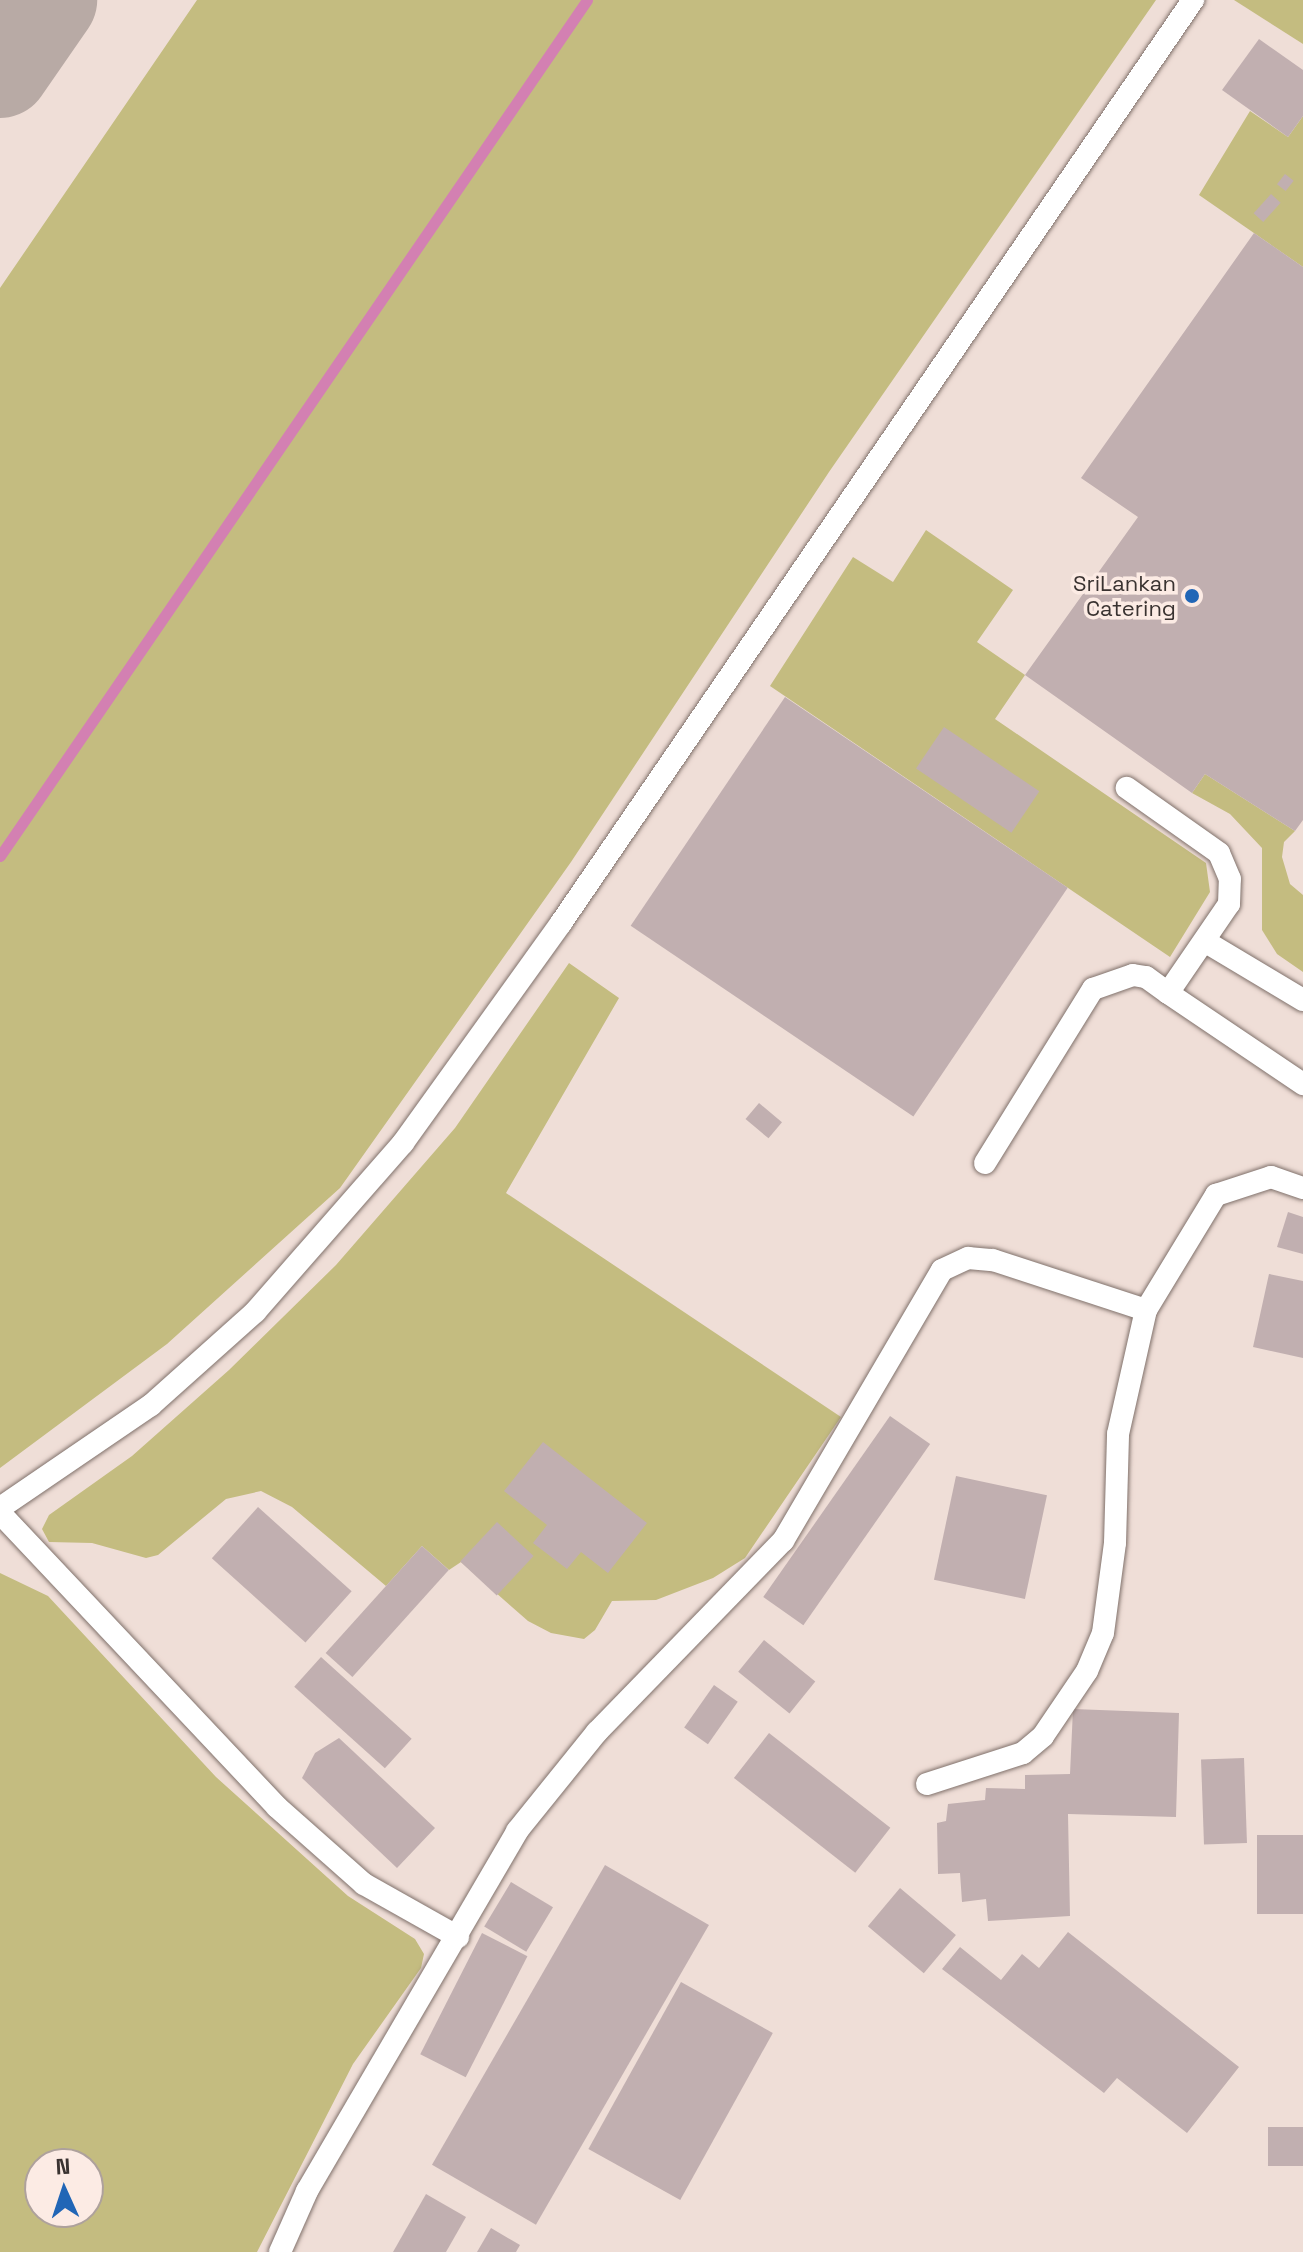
<!DOCTYPE html>
<style>
body{margin:0}
#map{position:relative;width:1303px;height:2252px;overflow:hidden;background:#efded7;font-family:"Space Grotesk",sans-serif}
div>[style]{position:absolute}
[style*='--x']{left:calc(var(--x)*1px);top:calc(var(--y)*1px);width:calc(var(--w)*1px);rotate:calc(var(--a)*1deg)}
.green>*{inset:0;background:#c4bc80}
.stream>*{height:11px;margin:-5.5px;padding:0 5.5px;transform-origin:5.5px;border-radius:5.5px;background:#d380b2}
.taxiway>*{height:100px;margin:-50px;padding:0 50px;transform-origin:50px;border-radius:50px;background:#b8aaa5}
.building>*{inset:0;background:#c1afb0;transform-origin:0 0}
.roads{filter:drop-shadow(0 0 2px #80716b) drop-shadow(0 0 2px #80716b)}
.service>*{height:22px;margin:-11px;padding:0 11px;transform-origin:11px;border-radius:11px;background:#fff}
.dots>*{width:22px;height:22px;translate:-50% -50%;box-sizing:border-box;border:4px solid #fcebe4;border-radius:50%}
span{translate:-50% -50%;white-space:nowrap;text-align:center;line-height:1.15;-webkit-text-stroke:7px #fcebe4;paint-order:stroke}
.poi-label{font-size:22px;color:#3a3331}
.right{translate:-100% -50%;text-align:right}
.north{position:absolute;left:24px;top:2148px;width:80px;height:80px;box-sizing:border-box;background:#fcebe4;border:2px solid #aea19c;border-radius:50%;rotate:357deg;font-size:22px;font-weight:700;line-height:32px;text-align:center;color:#3a3331}
.north::after{content:'';display:block;margin:auto;width:28px;height:36px;background:#2166b6;clip-path:polygon(50% 0,100% 100%,50% 72%,0 100%)}
</style>
<div id="map">
<div class="green">
<i style="clip-path:polygon(197px 0,1156px 0,829px 472px,571px 862px,340px 1188px,167px 1344px,0 1468px,0 288px)"></i>
<i style="clip-path:polygon(1234px 0,1303px 0,1303px 44px)"></i>
<i style="clip-path:polygon(1250px 111px,1288px 137px,1303px 116px,1303px 267px,1199px 195px)"></i>
<i style="clip-path:polygon(926px 530px,1013px 590px,977px 642px,1025px 675px,995px 719px,1206px 863px,1210px 892px,1170px 957px,770px 686px,853px 557px,893px 582px)"></i>
<i style="clip-path:polygon(1205px 774px,1295px 831px,1284px 842px,1282px 857px,1290px 884px,1303px 895px,1303px 972px,1277px 954px,1262px 930px,1262px 848px,1230px 814px,1192px 793px)"></i>
<i style="clip-path:polygon(569px 963px,619px 998px,506px 1193px,841px 1417px,745px 1558px,713px 1578px,656px 1600px,612px 1601px,595px 1630px,584px 1639px,551px 1633px,528px 1621px,461px 1562px,449px 1570px,422px 1546px,386px 1586px,292px 1507px,261px 1491px,226px 1499px,158px 1555px,146px 1558px,92px 1543px,49px 1542px,42px 1529px,49px 1515px,132px 1456px,229px 1370px,336px 1265px,455px 1128px)"></i>
<i style="clip-path:polygon(evenodd,0 1573px,48px 1596px,216px 1777px,348px 1896px,415px 1939px,424px 1954px,421px 1968px,353px 2064px,257px 2252px,0 2252px,0 1573px,40px 2164px,88px 2164px,88px 2212px,40px 2212px,40px 2164px)"></i>
</div>
<div class="stream">
<i style="--x:0;--y:856;--w:1038;--a:-55.56"></i>
</div>
<div class="taxiway">
<i style="--x:0;--y:68;--w:83;--a:-55.3"></i>
</div>
<div class="building">
<i style="clip-path:polygon(1259px 39px,1303px 70px,1303px 116px,1288px 137px,1222px 90px)"></i>
<i style="left:1285px;top:174px;width:11px;height:13px;rotate:38deg"></i>
<i style="left:1271px;top:194px;width:13px;height:26px;rotate:42deg"></i>
<i style="clip-path:polygon(1254px 233px,1303px 267px,1303px 820px,1295px 831px,1205px 774px,1192px 793px,1025px 675px,1138px 517px,1081px 478px)"></i>
<i style="left:785px;top:697px;width:341px;height:276px;rotate:34deg"></i>
<i style="left:944px;top:727px;width:115px;height:50px;rotate:34deg"></i>
<i style="left:759px;top:1103px;width:30px;height:21px;rotate:40deg"></i>
<i style="clip-path:polygon(1288px 1212px,1303px 1217px,1303px 1254px,1277px 1247px)"></i>
<i style="clip-path:polygon(1269px 1274px,1303px 1281px,1303px 1358px,1253px 1347px)"></i>
<i style="left:890px;top:1416px;width:49px;height:221px;rotate:35deg"></i>
<i style="clip-path:polygon(543px 1442px,647px 1523px,608px 1573px,581px 1552px,567px 1569px,533px 1543px,547px 1525px,504px 1491px)"></i>
<i style="left:956px;top:1476px;width:93px;height:106px;rotate:12deg"></i>
<i style="left:258px;top:1507px;width:126px;height:69px;rotate:42deg"></i>
<i style="left:497px;top:1522px;width:50px;height:54px;rotate:43deg"></i>
<i style="left:422px;top:1546px;width:36px;height:144px;rotate:42deg"></i>
<i style="left:764px;top:1640px;width:66px;height:41px;rotate:39deg"></i>
<i style="left:321px;top:1657px;width:122px;height:40px;rotate:42deg"></i>
<i style="left:714px;top:1685px;width:29px;height:52px;rotate:35deg"></i>
<i style="clip-path:polygon(1073px 1709px,1179px 1713px,1176px 1817px,1068px 1814px,1070px 1916px,988px 1921px,986px 1899px,962px 1902px,960px 1873px,938px 1874px,937px 1823px,946px 1821px,948px 1804px,985px 1800px,986px 1788px,1025px 1789px,1025px 1775px,1070px 1774px)"></i>
<i style="left:769px;top:1733px;width:154px;height:57px;rotate:38deg"></i>
<i style="clip-path:polygon(339px 1738px,435px 1828px,397px 1868px,302px 1778px,315px 1753px)"></i>
<i style="left:1244px;top:1758px;width:85px;height:43px;rotate:88deg"></i>
<i style="left:1303px;top:1835px;width:79px;height:46px;rotate:90deg"></i>
<i style="left:605px;top:1865px;width:120px;height:346px;rotate:30deg"></i>
<i style="left:511px;top:1882px;width:49px;height:52px;rotate:31deg"></i>
<i style="left:900px;top:1888px;width:73px;height:50px;rotate:40deg"></i>
<i style="clip-path:polygon(1068px 1932px,1239px 2067px,1187px 2133px,1117px 2078px,1104px 2093px,942px 1969px,960px 1947px,1001px 1980px,1022px 1954px,1039px 1968px)"></i>
<i style="left:482px;top:1933px;width:51px;height:136px;rotate:27deg"></i>
<i style="left:681px;top:1982px;width:105px;height:191px;rotate:29deg"></i>
<i style="left:1303px;top:2127px;width:39px;height:35px;rotate:90deg"></i>
<i style="clip-path:polygon(426px 2194px,466px 2217px,446px 2252px,393px 2252px)"></i>
<i style="clip-path:polygon(491px 2228px,520px 2245px,516px 2252px,477px 2252px)"></i>
</div>
<div class="roads">
<div class="service">
<i style="--x:1206;--y:942;--w:113;--a:30.9"></i>
<i style="--x:1168;--y:993;--w:163;--a:34"></i>
<i style="--x:985;--y:1163;--w:205;--a:-58.2"></i>
<i style="--x:1093;--y:989;--w:42;--a:-19.3"></i>
<i style="--x:1133;--y:975;--w:13;--a:9"></i>
<i style="--x:1146;--y:977;--w:27;--a:36"></i>
<i style="--x:1168;--y:993;--w:108;--a:-55.6"></i>
<i style="--x:1229;--y:904;--w:25;--a:-88"></i>
<i style="--x:1230;--y:879;--w:28;--a:-113"></i>
<i style="--x:1219;--y:853;--w:113;--a:-144.8"></i>
<i style="--x:0;--y:1508;--w:183;--a:-34.3"></i>
<i style="--x:151;--y:1405;--w:140;--a:-41.8"></i>
<i style="--x:255;--y:1312;--w:225;--a:-48.8"></i>
<i style="--x:403;--y:1143;--w:271;--a:-54.3"></i>
<i style="--x:561;--y:923;--w:1119;--a:-55.6"></i>
<i style="--x:0;--y:1513;--w:404;--a:46.7"></i>
<i style="--x:277;--y:1807;--w:116;--a:41.5"></i>
<i style="--x:364;--y:1884;--w:108;--a:29.4"></i>
<i style="--x:927;--y:1784;--w:101;--a:-17.9"></i>
<i style="--x:1023;--y:1753;--w:26;--a:-40"></i>
<i style="--x:1043;--y:1736;--w:78;--a:-55.9"></i>
<i style="--x:1087;--y:1671;--w:41;--a:-67.2"></i>
<i style="--x:1103;--y:1633;--w:91;--a:-82.4"></i>
<i style="--x:1115;--y:1543;--w:109;--a:-88.4"></i>
<i style="--x:1118;--y:1434;--w:127;--a:-77.3"></i>
<i style="--x:1146;--y:1310;--w:135;--a:-58.7"></i>
<i style="--x:1216;--y:1195;--w:58;--a:-18.1"></i>
<i style="--x:1271;--y:1177;--w:34;--a:19"></i>
<i style="--x:280;--y:2252;--w:67;--a:-66.1"></i>
<i style="--x:307;--y:2191;--w:417;--a:-59.7"></i>
<i style="--x:517;--y:1831;--w:127;--a:-51.1"></i>
<i style="--x:597;--y:1732;--w:267;--a:-45.8"></i>
<i style="--x:783;--y:1541;--w:314;--a:-59.6"></i>
<i style="--x:942;--y:1270;--w:29;--a:-25"></i>
<i style="--x:968;--y:1258;--w:25;--a:5"></i>
<i style="--x:993;--y:1260;--w:161;--a:18.1"></i>
</div>
</div>
<div class="dots">
<i style="left:1192px;top:596px;background:#2166b6"></i>
</div>
<div class="poi-label">
<span class="right" style="left:1176px;top:596px">SriLankan<br>Catering</span>
</div>
<div class="north">N</div>
</div>
